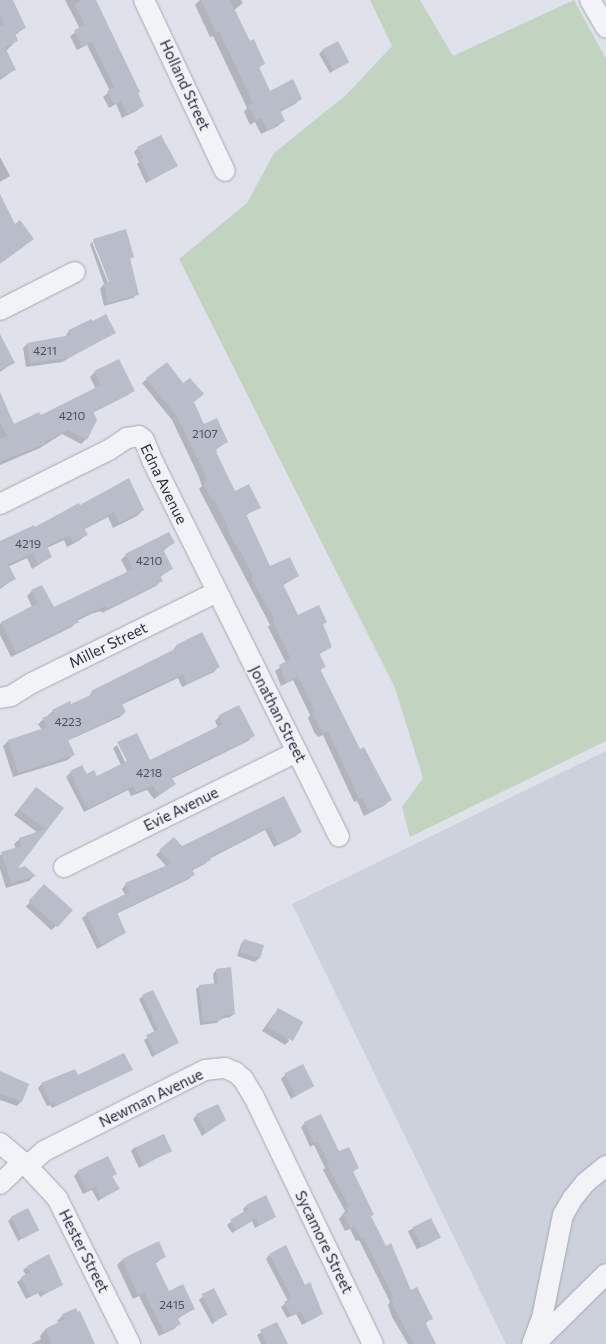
<!DOCTYPE html>
<style>
body{margin:0}
#map{position:relative;width:606px;height:1344px;overflow:hidden;background:#dfe2ea;font-family:Commissioner,sans-serif}
div>[style]{position:absolute}
[style*='--x']{left:calc(var(--x)*1px);top:calc(var(--y)*1px);width:calc(var(--w)*1px);rotate:calc(var(--a)*1deg)}
.built>*{inset:0;background:#cdd1dc}
.green>*{inset:0;background:#c2d4bf}
.shadow>*{inset:0;background:#0003;transform-origin:0 0}
.building>*{inset:0;background:#b9bdca;transform-origin:0 0}
.roads{filter:drop-shadow(0 0 1px #a4a8b4) drop-shadow(0 0 1px #a4a8b4)}
.minor>*{height:20px;margin:-10px;padding:0 10px;transform-origin:10px;border-radius:10px;background:#f2f3f7}
span{translate:-50% -50%;white-space:nowrap;text-align:center;line-height:1.15;-webkit-text-stroke:4px #eff1f7;paint-order:stroke}
.number-label{font-size:12px;color:#4c5164}
.number-label span{-webkit-text-stroke-width:0}
.street-label{font-size:15px;color:#272d42}
</style>
<div id="map">
<div class="built">
<i style="clip-path:polygon(606px 751px,606px 1344px,506px 1344px,292px 904px)"></i>
</div>
<div class="green">
<i style="clip-path:polygon(370px 0,420px 0,453px 56px,574px 0,606px 59px,606px 741px,410px 837px,402px 807px,423px 778px,395px 688px,179px 259px,247px 203px,274px 153px,346px 95px,392px 46px)"></i>
</div>
<div class="shadow">
<i style="clip-path:polygon(0 0,12px 0,24px 28px,14px 36px,17px 40px,6px 51px,14px 70px,0 80px)"></i>
<i style="clip-path:polygon(65px 0,95px 0,143px 105px,138px 110px,122px 118px,116px 104px,109px 108px,103px 97px,110px 91px,87px 45px,77px 50px,70px 36px,80px 29px)"></i>
<i style="clip-path:polygon(200px 0,241px 0,243px 3px,234px 10px,249px 43px,264px 63px,258px 69px,269px 92px,301px 99px,295px 104px,280px 112px,284px 120px,278px 126px,261px 134px,255px 122px,250px 125px,244px 112px,247px 108px,213px 36px,210px 37px,195px 5px)"></i>
<i style="clip-path:polygon(323px 50px,348px 61px,330px 73px,319px 54px)"></i>
<i style="clip-path:polygon(138px 148px,177px 166px,146px 183px,137px 164px,139px 162px,134px 152px)"></i>
<i style="clip-path:polygon(0 157px,10px 176px,0 182px)"></i>
<i style="clip-path:polygon(125px 231px,133px 256px,129px 260px,137px 294px,133px 298px,104px 306px,100px 289px,104px 284px,90px 244px,92px 242px,110px 288px,112px 288px,93px 241px)"></i>
<i style="clip-path:polygon(90px 320px,114px 333px,62px 362px,26px 367px,23px 348px,27px 344px,67px 337px,66px 335px,69px 331px)"></i>
<i style="clip-path:polygon(0 348px,13px 363px,0 372px)"></i>
<i style="clip-path:polygon(95px 372px,133px 391px,128px 395px,92px 413px,86px 439px,81px 444px,62px 434px,40px 448px,0 465px,0 415px,14px 426px,41px 417px,96px 389px,90px 377px)"></i>
<i style="clip-path:polygon(147px 379px,193px 403px,203px 426px,227px 442px,215px 450px,234px 493px,259px 507px,245px 516px,270px 567px,298px 576px,282px 586px,297px 617px,325px 622px,322px 626px,331px 647px,318px 655px,324px 666px,320px 671px,360px 751px,390px 800px,385px 805px,364px 816px,357px 801px,354px 802px,323px 735px,318px 737px,314px 732px,308px 718px,310px 715px,293px 680px,281px 686px,275px 671px,286px 663px,268px 627px,270px 625px,199px 489px,202px 486px,199px 477px,172px 420px,142px 383px)"></i>
<i style="clip-path:polygon(80px 507px,143px 510px,137px 516px,113px 528px,108px 517px,83px 530px,86px 535px,80px 540px,67px 547px,64px 540px,47px 548px,51px 557px,32px 569px,27px 558px,8px 567px,14px 579px,0 589px,0 542px,35px 529px)"></i>
<i style="clip-path:polygon(173px 543px,163px 551px,171px 569px,160px 577px,161px 581px,156px 586px,102px 613px,101px 611px,91px 614px,77px 621px,72px 627px,11px 657px,0 635px,0 624px,32px 607px,27px 596px,32px 591px,53px 609px,128px 573px,121px 560px,126px 555px)"></i>
<i style="clip-path:polygon(176px 646px,218px 667px,214px 672px,182px 687px,178px 678px,123px 704px,122px 705px,125px 712px,120px 717px,67px 741px,73px 755px,68px 760px,13px 777px,3px 746px,8px 741px,42px 730px,38px 724px,53px 711px,88px 698px,92px 692px,172px 652px)"></i>
<i style="clip-path:polygon(220px 716px,253px 736px,248px 741px,171px 779px,174px 784px,154px 799px,147px 790px,131px 796px,128px 790px,84px 812px,66px 777px,71px 772px,96px 778px,121px 765px,113px 748px,117px 745px,128px 768px,150px 762px,218px 728px,215px 721px)"></i>
<i style="clip-path:polygon(36px 788px,62px 808px,15px 870px,34px 876px,29px 881px,6px 888px,0 869px,0 855px,16px 849px,14px 844px,20px 839px,38px 833px,14px 815px)"></i>
<i style="clip-path:polygon(283px 798px,300px 832px,296px 836px,274px 847px,265px 830px,209px 859px,205px 864px,191px 871px,193px 874px,189px 879px,116px 914px,125px 933px,97px 949px,82px 918px,87px 914px,125px 895px,122px 889px,126px 884px,167px 867px,156px 855px,173px 839px,182px 847px)"></i>
<i style="left:45px;top:886px;width:35px;height:28px;rotate:43deg"></i>
<i style="clip-path:polygon(244px 940px,259px 958px,255px 962px,237px 956px,241px 944px)"></i>
<i style="clip-path:polygon(216px 970px,234px 1014px,230px 1017px,220px 1019px,217px 1023px,200px 1025px,196px 989px,200px 986px,214px 984px,213px 974px)"></i>
<i style="clip-path:polygon(143px 996px,177px 1043px,152px 1057px,144px 1040px,155px 1033px,139px 999px)"></i>
<i style="clip-path:polygon(274px 1014px,289px 1041px,285px 1045px,262px 1031px)"></i>
<i style="clip-path:polygon(131px 1070px,52px 1108px,50px 1105px,47px 1106px,38px 1088px,42px 1084px)"></i>
<i style="clip-path:polygon(0 1072px,21px 1102px,17px 1106px,0 1100px)"></i>
<i style="clip-path:polygon(285px 1075px,313px 1086px,291px 1099px,281px 1079px)"></i>
<i style="clip-path:polygon(197px 1115px,224px 1120px,202px 1136px,193px 1119px)"></i>
<i style="clip-path:polygon(305px 1123px,357px 1167px,353px 1172px,370px 1217px,411px 1291px,431px 1318px,425px 1324px,435px 1344px,408px 1344px,392px 1317px,388px 1305px,390px 1302px,359px 1240px,356px 1241px,350px 1229px,345px 1231px,339px 1219px,345px 1211px,323px 1170px,325px 1168px,314px 1145px,310px 1147px,301px 1127px)"></i>
<i style="clip-path:polygon(135px 1147px,171px 1150px,139px 1168px,131px 1151px)"></i>
<i style="clip-path:polygon(78px 1172px,116px 1174px,112px 1177px,118px 1189px,98px 1201px,92px 1190px,83px 1194px,74px 1176px)"></i>
<i style="clip-path:polygon(246px 1206px,274px 1217px,255px 1228px,252px 1221px,232px 1233px,227px 1225px,244px 1212px,243px 1209px)"></i>
<i style="clip-path:polygon(12px 1217px,37px 1230px,18px 1241px,8px 1221px)"></i>
<i style="left:430px;top:1220px;width:20px;height:25px;rotate:63deg"></i>
<i style="clip-path:polygon(158px 1243px,165px 1256px,155px 1264px,168px 1293px,194px 1309px,177px 1319px,179px 1324px,174px 1329px,159px 1336px,139px 1296px,133px 1299px,117px 1265px,122px 1260px)"></i>
<i style="clip-path:polygon(269px 1255px,304px 1286px,321px 1314px,317px 1317px,302px 1325px,296px 1314px,287px 1318px,281px 1307px,288px 1301px,266px 1259px)"></i>
<i style="clip-path:polygon(27px 1267px,61px 1285px,40px 1297px,38px 1293px,26px 1299px,17px 1282px,26px 1275px,23px 1270px)"></i>
<i style="clip-path:polygon(203px 1296px,226px 1314px,212px 1324px,199px 1300px)"></i>
<i style="clip-path:polygon(63px 1315px,91px 1344px,31px 1344px,41px 1339px,40px 1336px,45px 1330px,59px 1323px,57px 1321px)"></i>
<i style="clip-path:polygon(276px 1323px,284px 1344px,261px 1344px,257px 1335px)"></i>
</div>
<div class="building">
<i style="clip-path:polygon(0 0,13px 0,26px 28px,15px 33px,18px 41px,5px 47px,16px 70px,0 77px,0 26px,4px 24px,0 16px)"></i>
<i style="clip-path:polygon(82px 0,96px 0,140px 92px,138px 93px,144px 106px,127px 114px,121px 101px,114px 104px,107px 91px,114px 87px,92px 42px,82px 47px,74px 30px,85px 25px,74px 4px)"></i>
<i style="clip-path:polygon(201px 0,230px 0,250px 41px,254px 39px,265px 64px,259px 67px,270px 91px,293px 79px,302px 99px,280px 110px,285px 121px,267px 130px,261px 118px,256px 120px,248px 106px,253px 103px,219px 31px,216px 33px)"></i>
<i style="left:338px;top:41px;width:24px;height:18px;rotate:62deg"></i>
<i style="clip-path:polygon(161px 135px,178px 166px,150px 180px,140px 159px,143px 158px,137px 147px)"></i>
<i style="clip-path:polygon(0 194px,15px 224px,20px 220px,34px 239px,0 264px)"></i>
<i style="clip-path:polygon(126px 229px,134px 257px,130px 258px,139px 295px,108px 303px,104px 283px,109px 282px,93px 239px)"></i>
<i style="clip-path:polygon(106px 314px,116px 333px,68px 358px,30px 363px,27px 343px,71px 335px,69px 330px,91px 319px,93px 321px)"></i>
<i style="clip-path:polygon(0 334px,15px 363px,0 370px)"></i>
<i style="clip-path:polygon(119px 359px,135px 391px,93px 411px,97px 420px,87px 440px,68px 430px,45px 441px,46px 443px,0 462px,0 439px,7px 436px,0 422px,0 392px,14px 424px,39px 412px,41px 415px,101px 385px,94px 371px)"></i>
<i style="clip-path:polygon(167px 362px,183px 383px,190px 378px,204px 394px,194px 402px,204px 424px,217px 418px,228px 442px,216px 448px,217px 454px,235px 491px,249px 484px,261px 508px,246px 514px,270px 566px,290px 557px,299px 576px,283px 584px,298px 615px,319px 605px,327px 622px,323px 624px,332px 647px,319px 653px,326px 667px,320px 669px,360px 749px,364px 747px,392px 800px,369px 812px,362px 797px,359px 799px,328px 731px,323px 733px,319px 727px,312px 712px,315px 711px,298px 676px,286px 682px,279px 665px,291px 659px,272px 621px,275px 620px,251px 578px,253px 576px,241px 553px,227px 530px,229px 529px,214px 500px,212px 501px,203px 483px,206px 481px,204px 472px,176px 415px,146px 378px)"></i>
<i style="clip-path:polygon(129px 478px,144px 510px,119px 523px,114px 512px,84px 528px,88px 535px,73px 542px,69px 535px,47px 546px,52px 557px,38px 564px,33px 553px,8px 564px,16px 579px,0 587px,0 541px,34px 525px,35px 527px,79px 503px,80px 505px)"></i>
<i style="clip-path:polygon(169px 532px,175px 543px,163px 549px,173px 569px,160px 575px,163px 581px,107px 609px,106px 606px,98px 609px,77px 619px,79px 622px,16px 653px,1px 622px,38px 603px,31px 590px,42px 585px,54px 607px,133px 569px,125px 554px)"></i>
<i style="clip-path:polygon(202px 632px,220px 667px,187px 684px,183px 674px,129px 699px,122px 704px,126px 712px,68px 740px,75px 755px,18px 773px,8px 740px,47px 727px,42px 718px,54px 713px,52px 710px,70px 701px,71px 704px,93px 694px,91px 691px,177px 648px,176px 645px)"></i>
<i style="clip-path:polygon(239px 705px,255px 736px,171px 777px,176px 784px,160px 795px,152px 785px,136px 792px,133px 786px,89px 808px,86px 806px,70px 771px,82px 765px,87px 774px,94px 770px,97px 776px,127px 761px,117px 742px,137px 733px,150px 760px,223px 724px,219px 715px)"></i>
<i style="clip-path:polygon(36px 787px,64px 808px,18px 868px,25px 866px,36px 876px,11px 883px,1px 852px,21px 846px,19px 838px,45px 829px,19px 809px)"></i>
<i style="clip-path:polygon(284px 796px,302px 832px,278px 844px,270px 827px,209px 857px,211px 860px,192px 869px,195px 875px,117px 912px,126px 933px,101px 945px,86px 913px,130px 892px,125px 883px,172px 863px,159px 850px,174px 837px,182px 846px)"></i>
<i style="left:44px;top:884px;width:39px;height:23px;rotate:42deg"></i>
<i style="left:244px;top:939px;width:21px;height:14px;rotate:17deg"></i>
<i style="clip-path:polygon(231px 967px,235px 1014px,221px 1016px,222px 1020px,203px 1022px,199px 985px,218px 983px,216px 969px)"></i>
<i style="clip-path:polygon(153px 990px,179px 1043px,155px 1054px,146px 1035px,158px 1030px,142px 995px)"></i>
<i style="left:278px;top:1008px;width:29px;height:22px;rotate:29deg"></i>
<i style="clip-path:polygon(124px 1053px,133px 1070px,56px 1106px,54px 1102px,51px 1104px,41px 1083px,75px 1069px,78px 1075px)"></i>
<i style="left:303px;top:1064px;width:25px;height:21px;rotate:63deg"></i>
<i style="clip-path:polygon(0 1071px,29px 1084px,22px 1102px,0 1094px)"></i>
<i style="clip-path:polygon(218px 1104px,226px 1120px,206px 1133px,196px 1114px)"></i>
<i style="clip-path:polygon(321px 1114px,339px 1151px,349px 1147px,359px 1168px,353px 1171px,374px 1215px,371px 1216px,386px 1246px,391px 1243px,411px 1290px,417px 1287px,433px 1319px,425px 1322px,436px 1344px,414px 1344px,396px 1312px,391px 1299px,394px 1298px,363px 1237px,361px 1238px,354px 1226px,350px 1228px,343px 1214px,348px 1212px,346px 1208px,349px 1206px,327px 1165px,329px 1164px,318px 1142px,314px 1143px,304px 1122px)"></i>
<i style="left:164px;top:1134px;width:19px;height:32px;rotate:65deg"></i>
<i style="clip-path:polygon(108px 1156px,117px 1174px,112px 1176px,120px 1189px,101px 1198px,95px 1187px,87px 1191px,77px 1171px)"></i>
<i style="clip-path:polygon(266px 1195px,276px 1217px,259px 1226px,256px 1218px,236px 1230px,230px 1220px,248px 1209px,246px 1205px)"></i>
<i style="left:28px;top:1208px;width:25px;height:19px;rotate:63deg"></i>
<i style="left:431px;top:1218px;width:22px;height:21px;rotate:63deg"></i>
<i style="clip-path:polygon(159px 1241px,166px 1257px,155px 1262px,169px 1291px,183px 1284px,195px 1309px,177px 1317px,181px 1324px,164px 1332px,144px 1292px,138px 1295px,122px 1259px)"></i>
<i style="clip-path:polygon(286px 1245px,305px 1285px,310px 1282px,323px 1314px,306px 1322px,301px 1311px,291px 1315px,284px 1302px,292px 1298px,269px 1254px)"></i>
<i style="clip-path:polygon(49px 1254px,63px 1285px,45px 1294px,42px 1290px,30px 1296px,21px 1277px,30px 1272px,27px 1266px)"></i>
<i style="left:214px;top:1288px;width:30px;height:14px;rotate:63deg"></i>
<i style="clip-path:polygon(76px 1308px,78px 1312px,80px 1311px,95px 1344px,52px 1344px,45px 1329px,65px 1319px,62px 1314px)"></i>
<i style="clip-path:polygon(277px 1322px,288px 1344px,267px 1344px,260px 1330px)"></i>
</div>
<div class="roads">
<div class="minor">
<i style="--x:144;--y:0;--w:189;--a:64.7"></i>
<i style="--x:590;--y:0;--w:32;--a:60"></i>
<i style="--x:0;--y:310;--w:84;--a:-26.9"></i>
<i style="--x:0;--y:504;--w:122;--a:-26.4"></i>
<i style="--x:109;--y:450;--w:22;--a:-34"></i>
<i style="--x:127;--y:438;--w:12;--a:-9"></i>
<i style="--x:139;--y:436;--w:6;--a:39"></i>
<i style="--x:144;--y:440;--w:24;--a:68"></i>
<i style="--x:153;--y:462;--w:418;--a:63.6"></i>
<i style="--x:0;--y:698;--w:11;--a:-10"></i>
<i style="--x:11;--y:696;--w:25;--a:-32"></i>
<i style="--x:32;--y:683;--w:206;--a:-26.2"></i>
<i style="--x:64;--y:867;--w:260;--a:-26.3"></i>
<i style="--x:0;--y:1143;--w:35;--a:40"></i>
<i style="--x:27;--y:1166;--w:44;--a:46.8"></i>
<i style="--x:57;--y:1198;--w:163;--a:63.4"></i>
<i style="--x:27;--y:1166;--w:23;--a:-41"></i>
<i style="--x:44;--y:1151;--w:180;--a:-26.7"></i>
<i style="--x:205;--y:1070;--w:20;--a:-6"></i>
<i style="--x:225;--y:1068;--w:11;--a:22"></i>
<i style="--x:235;--y:1072;--w:11;--a:41"></i>
<i style="--x:243;--y:1079;--w:21;--a:59"></i>
<i style="--x:254;--y:1097;--w:274;--a:64.3"></i>
<i style="--x:0;--y:1184;--w:32;--a:-44"></i>
<i style="--x:536;--y:1343;--w:98;--a:-44.6"></i>
<i style="--x:532;--y:1344;--w:28;--a:-69"></i>
<i style="--x:542;--y:1318;--w:105;--a:-78.5"></i>
<i style="--x:563;--y:1215;--w:20;--a:-60"></i>
<i style="--x:573;--y:1198;--w:19;--a:-51"></i>
<i style="--x:585;--y:1183;--w:27;--a:-39"></i>
</div>
</div>
<div class="number-label">
<span style="left:45px;top:351px">4211</span>
<span style="left:72px;top:416px">4210</span>
<span style="left:205px;top:434px">2107</span>
<span style="left:28px;top:544px">4219</span>
<span style="left:149px;top:561px">4210</span>
<span style="left:68px;top:722px">4223</span>
<span style="left:149px;top:773px">4218</span>
<span style="left:172px;top:1305px">2415</span>
</div>
<div class="street-label">
<span style="left:185px;top:85px;rotate:65deg">Holland Street</span>
<span style="left:164px;top:484px;rotate:64deg">Edna Avenue</span>
<span style="left:108px;top:645px;rotate:-26deg">Miller Street</span>
<span style="left:278px;top:714px;rotate:63deg">Jonathan Street</span>
<span style="left:181px;top:809px;rotate:-26deg">Evie Avenue</span>
<span style="left:151px;top:1098px;rotate:-26deg">Newman Avenue</span>
<span style="left:324px;top:1242px;rotate:64deg">Sycamore Street</span>
<span style="left:84px;top:1251px;rotate:63deg">Hester Street</span>
</div>
</div>
